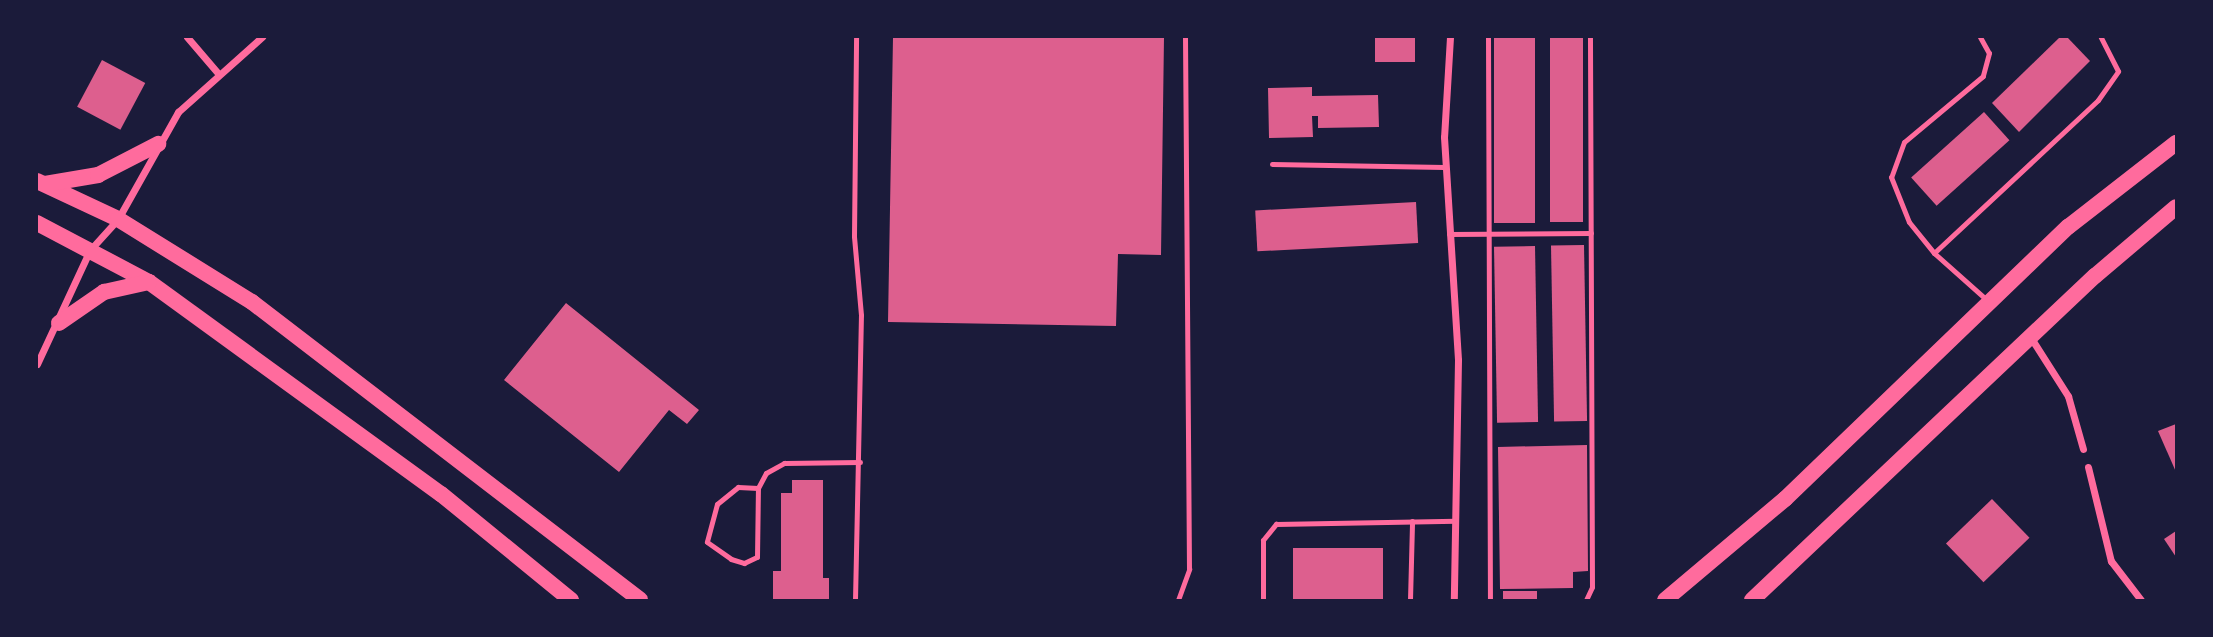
<!DOCTYPE html>
<style>
body{margin:0}
#map{position:relative;width:2213px;height:637px;overflow:hidden;background:#1b1b3a;font-family:Cabin,sans-serif}
div>[style]{position:absolute}
[style*='--x']{left:calc(var(--x)*1px);top:calc(var(--y)*1px);width:calc(var(--w)*1px);rotate:calc(var(--a)*1deg)}
.building>*{inset:0;background:#dd5f8e;transform-origin:0 0}
.service>*{height:5px;margin:-2.5px;padding:0 2.5px;transform-origin:2.5px;border-radius:2.5px;background:#ff6b9d}
.minor>*{height:7px;margin:-3.5px;padding:0 3.5px;transform-origin:3.5px;border-radius:3.5px;background:#ff6b9d}
.primary>*{height:16px;margin:-8px;padding:0 8px;transform-origin:8px;border-radius:8px;background:#ff6b9d}
span{translate:-50% -50%;white-space:nowrap;text-align:center;line-height:1.15;-webkit-text-stroke:7px #1b1b3a;paint-order:stroke}
.frame{position:absolute;inset:0;border:38px solid #1b1b3a;pointer-events:none}
</style>
<div id="map">
<div class="building">
<i style="clip-path:polygon(893px 37px,1164px 37px,1161px 255px,1118px 254px,1116px 326px,888px 322px)"></i>
<i style="left:1375px;top:37px;width:40px;height:25px"></i>
<i style="left:1494px;top:37px;width:41px;height:186px"></i>
<i style="left:1550px;top:37px;width:33px;height:185px"></i>
<i style="clip-path:polygon(2060px 37px,2067px 37px,2090px 61px,2019px 132px,1992px 103px)"></i>
<i style="left:102px;top:60px;width:49px;height:53px;rotate:28deg"></i>
<i style="clip-path:polygon(1312px 87px,1312px 96px,1378px 95px,1379px 127px,1318px 128px,1318px 116px,1312px 116px,1313px 137px,1269px 138px,1268px 88px)"></i>
<i style="left:1984px;top:112px;width:38px;height:98px;rotate:48deg"></i>
<i style="left:1416px;top:202px;width:41px;height:161px;rotate:87deg"></i>
<i style="left:1584px;top:245px;width:176px;height:33px;rotate:89deg"></i>
<i style="left:1535px;top:246px;width:176px;height:41px;rotate:89deg"></i>
<i style="clip-path:polygon(566px 303px,699px 410px,687px 424px,669px 410px,619px 472px,504px 380px)"></i>
<i style="clip-path:polygon(2176px 424px,2176px 472px,2158px 431px)"></i>
<i style="clip-path:polygon(1587px 445px,1588px 571px,1573px 572px,1573px 588px,1500px 589px,1498px 447px)"></i>
<i style="clip-path:polygon(792px 480px,823px 480px,823px 578px,829px 578px,829px 600px,773px 600px,773px 571px,781px 571px,781px 493px,792px 493px)"></i>
<i style="left:1992px;top:499px;width:54px;height:64px;rotate:46deg"></i>
<i style="clip-path:polygon(2176px 531px,2176px 557px,2164px 539px)"></i>
<i style="left:1293px;top:548px;width:90px;height:52px"></i>
<i style="left:1537px;top:591px;width:9px;height:34px;rotate:90deg"></i>
</div>
<div class="service">
<i style="--x:1488;--y:37;--w:563;--a:89.8"></i>
<i style="--x:1980;--y:37;--w:18;--a:61"></i>
<i style="--x:1989;--y:53;--w:24;--a:105"></i>
<i style="--x:1983;--y:76;--w:103;--a:140.1"></i>
<i style="--x:1904;--y:142;--w:37;--a:110"></i>
<i style="--x:1891;--y:177;--w:48;--a:68.2"></i>
<i style="--x:1909;--y:222;--w:40;--a:51"></i>
<i style="--x:1934;--y:253;--w:74;--a:41.7"></i>
<i style="--x:1272;--y:164;--w:172;--a:1"></i>
<i style="--x:1449;--y:234;--w:142;--a:-0.4"></i>
<i style="--x:1934;--y:253;--w:224;--a:-43"></i>
<i style="--x:2098;--y:100;--w:35;--a:-55"></i>
<i style="--x:2118;--y:71;--w:38;--a:-117"></i>
<i style="--x:758;--y:488;--w:20;--a:-177"></i>
<i style="--x:738;--y:487;--w:27;--a:141"></i>
<i style="--x:717;--y:504;--w:39;--a:105"></i>
<i style="--x:707;--y:542;--w:29;--a:35"></i>
<i style="--x:731;--y:559;--w:14;--a:17"></i>
<i style="--x:744;--y:563;--w:14;--a:-25"></i>
<i style="--x:757;--y:557;--w:69;--a:-89.2"></i>
<i style="--x:758;--y:488;--w:17;--a:-62"></i>
<i style="--x:766;--y:473;--w:21;--a:-29"></i>
<i style="--x:784;--y:463;--w:76;--a:-0.8"></i>
<i style="--x:855;--y:600;--w:285;--a:-88.8"></i>
<i style="--x:861;--y:315;--w:79;--a:-95.1"></i>
<i style="--x:854;--y:236;--w:199;--a:-89.4"></i>
<i style="--x:1178;--y:600;--w:33;--a:-70"></i>
<i style="--x:1189;--y:569;--w:532;--a:-90.43"></i>
<i style="--x:1263;--y:600;--w:60;--a:-90"></i>
<i style="--x:1263;--y:540;--w:21;--a:-51"></i>
<i style="--x:1276;--y:524;--w:180;--a:-1"></i>
<i style="--x:1410;--y:600;--w:79;--a:-88.5"></i>
<i style="--x:1586;--y:600;--w:14;--a:-65"></i>
<i style="--x:1592;--y:587;--w:550;--a:-90.21"></i>
</div>
<div class="minor">
<i style="--x:187;--y:37;--w:46;--a:49.4"></i>
<i style="--x:1450;--y:37;--w:100;--a:93.4"></i>
<i style="--x:1444;--y:137;--w:223;--a:86.4"></i>
<i style="--x:1458;--y:360;--w:240;--a:91"></i>
<i style="--x:2031;--y:338;--w:69;--a:57.5"></i>
<i style="--x:2068;--y:396;--w:55;--a:74.2"></i>
<i style="--x:37;--y:364;--w:126;--a:-65.1"></i>
<i style="--x:90;--y:250;--w:42;--a:-47.9"></i>
<i style="--x:118;--y:219;--w:123;--a:-60.7"></i>
<i style="--x:178;--y:112;--w:113;--a:-41.8"></i>
<i style="--x:2088;--y:467;--w:97;--a:76.3"></i>
<i style="--x:2111;--y:561;--w:49;--a:52.4"></i>
</div>
<div class="primary">
<i style="--x:37;--y:181;--w:89;--a:25.1"></i>
<i style="--x:118;--y:219;--w:158;--a:31.8"></i>
<i style="--x:252;--y:302;--w:489;--a:37.5"></i>
<i style="--x:45;--y:184;--w:54;--a:-9.6"></i>
<i style="--x:98;--y:175;--w:68;--a:-27.3"></i>
<i style="--x:37;--y:223;--w:127;--a:27.8"></i>
<i style="--x:149;--y:282;--w:361;--a:36"></i>
<i style="--x:441;--y:494;--w:168;--a:39.2"></i>
<i style="--x:59;--y:323;--w:55;--a:-34.6"></i>
<i style="--x:104;--y:292;--w:46;--a:-12.5"></i>
<i style="--x:1665;--y:600;--w:157;--a:-40.1"></i>
<i style="--x:1785;--y:499;--w:393;--a:-43.9"></i>
<i style="--x:2068;--y:227;--w:137;--a:-37.9"></i>
<i style="--x:1752;--y:600;--w:472;--a:-43.4"></i>
<i style="--x:2095;--y:276;--w:106;--a:-40.4"></i>
</div>
<div class="frame"></div>
</div>
